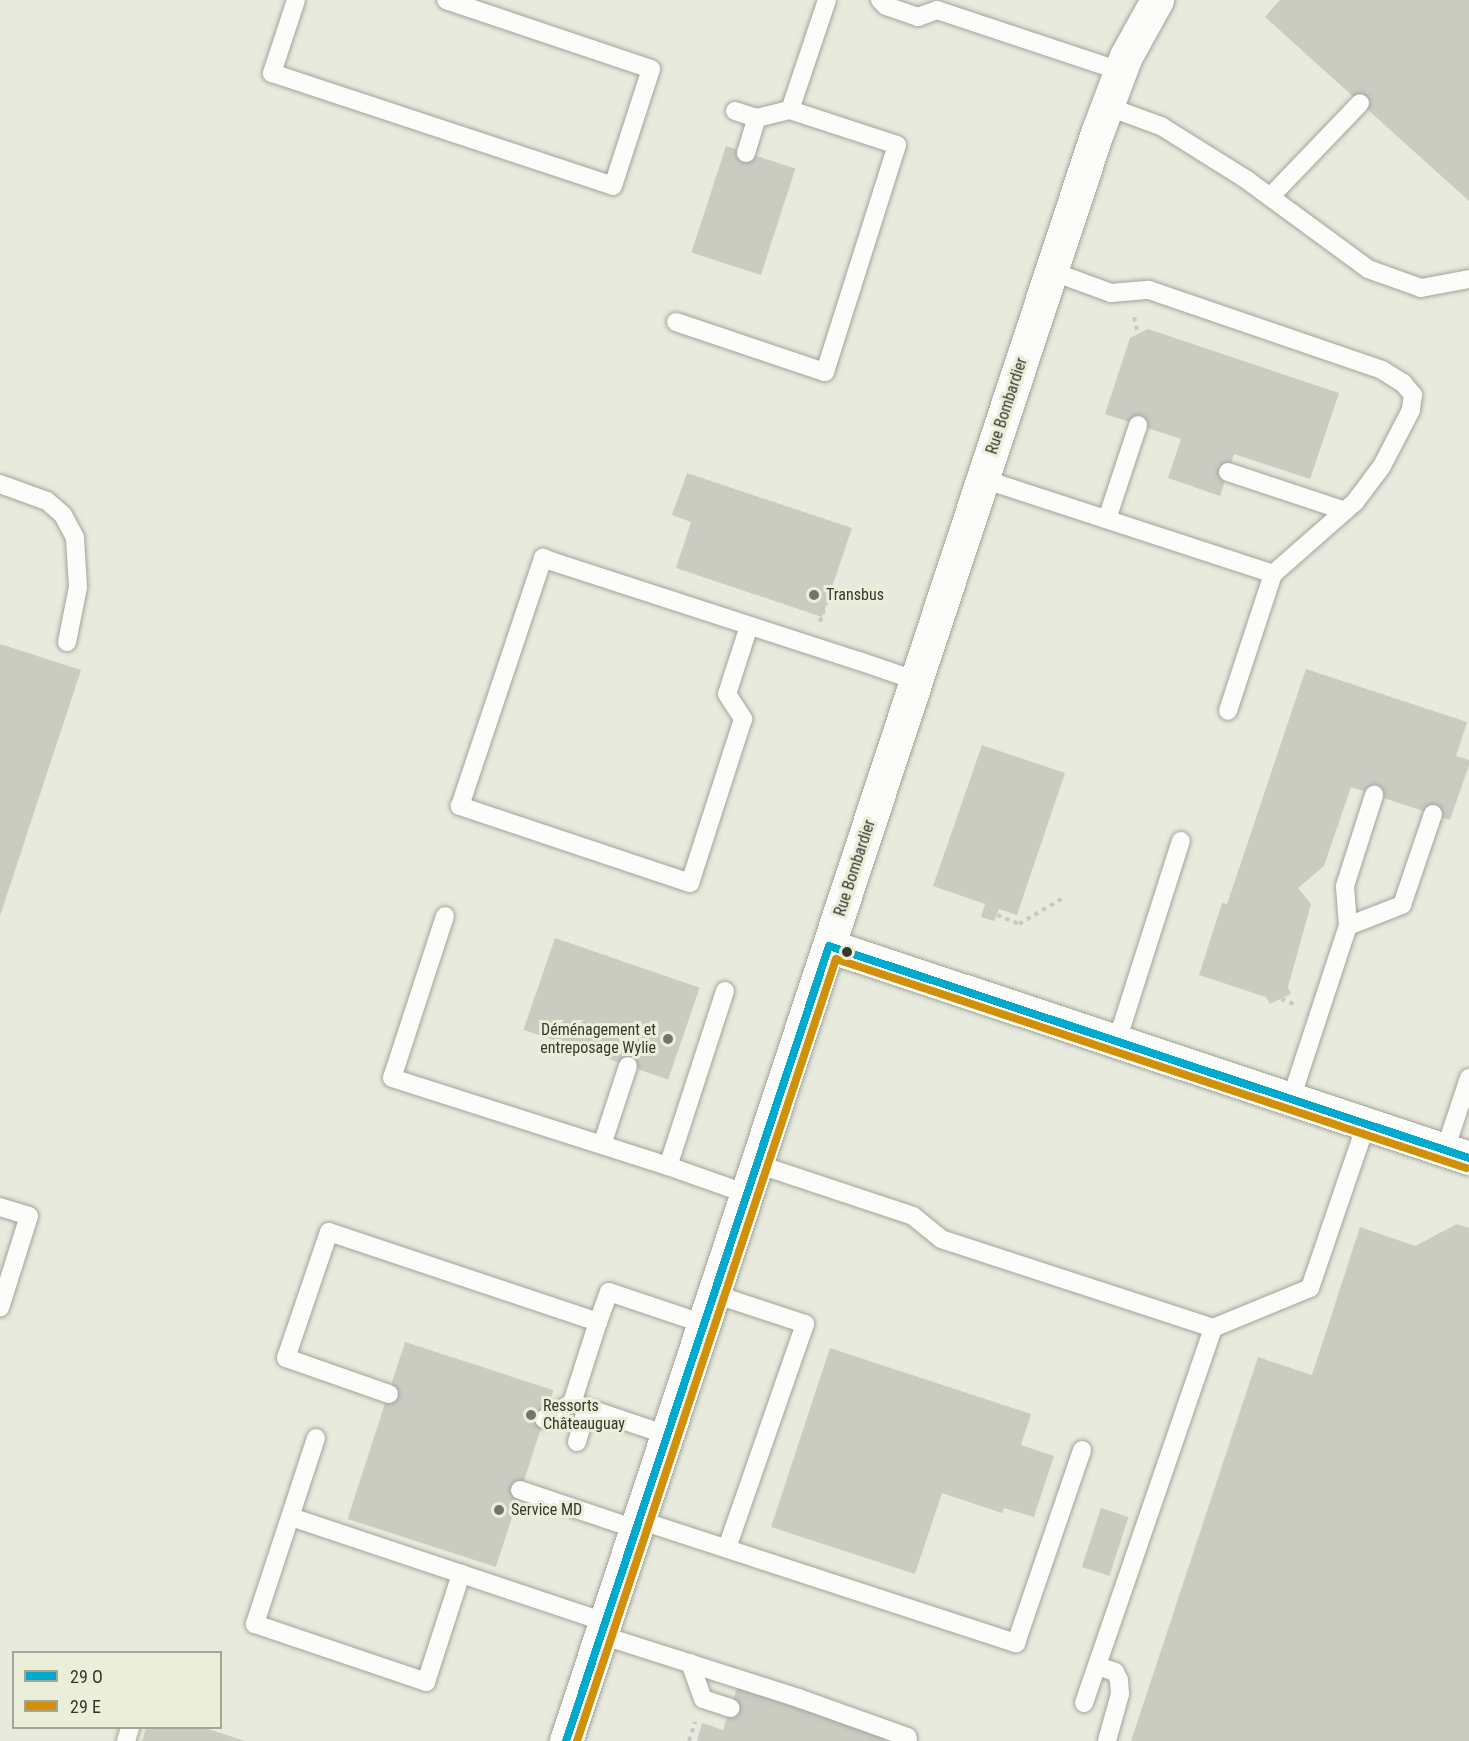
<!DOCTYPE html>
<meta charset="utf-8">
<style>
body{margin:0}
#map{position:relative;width:1469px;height:1741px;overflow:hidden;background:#e8eade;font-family:"Roboto Condensed",sans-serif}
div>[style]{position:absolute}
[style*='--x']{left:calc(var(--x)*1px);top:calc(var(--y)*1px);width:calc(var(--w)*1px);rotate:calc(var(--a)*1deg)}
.building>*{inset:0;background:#caccc2;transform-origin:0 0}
.path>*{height:4px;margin-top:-2px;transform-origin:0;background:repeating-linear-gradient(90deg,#c9cac6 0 4.5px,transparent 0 9px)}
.roads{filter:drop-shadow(0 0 2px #a2a49a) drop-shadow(0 0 2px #a2a49a)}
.service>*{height:18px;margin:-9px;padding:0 9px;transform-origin:9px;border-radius:9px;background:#fcfcfa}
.minor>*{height:33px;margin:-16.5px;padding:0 16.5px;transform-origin:16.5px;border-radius:16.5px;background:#fcfcfa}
.bus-1>*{height:8px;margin:-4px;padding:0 4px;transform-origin:4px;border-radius:4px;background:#00a9ce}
.bus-2>*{height:8px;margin:-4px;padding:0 4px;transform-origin:4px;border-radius:4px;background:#d0900a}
.dots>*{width:16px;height:16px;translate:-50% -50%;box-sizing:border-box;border:3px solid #ebefd9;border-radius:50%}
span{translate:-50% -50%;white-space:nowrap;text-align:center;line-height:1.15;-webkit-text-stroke:6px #ebefd9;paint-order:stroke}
.street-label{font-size:16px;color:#363830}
.poi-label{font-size:16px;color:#363830}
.left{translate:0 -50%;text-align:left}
.right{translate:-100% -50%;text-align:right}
.legend{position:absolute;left:12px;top:1651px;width:210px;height:78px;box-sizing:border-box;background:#ebefd9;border:2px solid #a3a695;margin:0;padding:8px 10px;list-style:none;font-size:18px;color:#363830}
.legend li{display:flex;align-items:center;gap:12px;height:30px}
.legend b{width:30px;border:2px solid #a3a695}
</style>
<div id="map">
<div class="building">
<i style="clip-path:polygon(1280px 0,1469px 0,1469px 201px,1265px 17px)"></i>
<i style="left:726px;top:146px;width:73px;height:112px;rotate:18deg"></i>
<i style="clip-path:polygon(1148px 329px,1339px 393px,1310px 479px,1234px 454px,1220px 496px,1168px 478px,1181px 439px,1105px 414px,1130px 338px)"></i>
<i style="clip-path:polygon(687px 473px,852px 528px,822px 617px,676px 568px,691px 522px,672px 515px)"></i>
<i style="clip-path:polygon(0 644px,81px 670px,0 916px)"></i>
<i style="clip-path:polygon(1306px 669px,1467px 722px,1456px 756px,1469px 760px,1469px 765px,1450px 820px,1351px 787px,1324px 866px,1298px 888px,1311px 904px,1288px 987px,1291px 994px,1270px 1004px,1266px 997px,1199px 975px,1222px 903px,1227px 904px)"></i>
<i style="clip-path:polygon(982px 745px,1065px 773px,1017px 915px,999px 909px,994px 921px,981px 917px,985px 904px,933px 886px)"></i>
<i style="left:555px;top:938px;width:153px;height:97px;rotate:19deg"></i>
<i style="clip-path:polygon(1457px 1224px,1469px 1228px,1469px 1741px,1131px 1741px,1258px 1357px,1312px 1375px,1360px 1227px,1415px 1246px)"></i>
<i style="left:405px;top:1342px;width:156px;height:186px;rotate:18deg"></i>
<i style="clip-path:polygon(830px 1348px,1031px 1414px,1021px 1445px,1054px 1456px,1034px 1517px,1004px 1508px,1002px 1513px,942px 1493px,915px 1574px,771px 1527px)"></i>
<i style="left:1101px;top:1508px;width:29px;height:62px;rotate:18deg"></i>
<i style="clip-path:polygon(737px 1688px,885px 1737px,884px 1741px,697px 1741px,702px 1723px,723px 1730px)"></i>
<i style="clip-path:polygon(146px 1728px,205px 1728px,245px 1741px,142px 1741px)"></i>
</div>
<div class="path">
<i style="--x:1134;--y:317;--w:17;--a:77"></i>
<i style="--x:820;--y:622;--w:25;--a:-72"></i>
<i style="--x:997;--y:915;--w:24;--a:22"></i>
<i style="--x:1019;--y:924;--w:51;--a:-30.6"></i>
<i style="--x:1281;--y:999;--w:14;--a:21"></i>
<i style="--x:689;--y:1741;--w:20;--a:-72"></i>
</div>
<div class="roads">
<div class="service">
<i style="--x:296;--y:0;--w:77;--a:108.2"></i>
<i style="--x:272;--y:73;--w:359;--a:18.3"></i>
<i style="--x:613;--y:186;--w:123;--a:-72"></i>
<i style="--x:651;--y:69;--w:216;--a:-161.4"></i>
<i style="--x:880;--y:0;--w:8;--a:45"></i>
<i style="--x:886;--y:6;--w:34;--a:19"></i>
<i style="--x:918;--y:17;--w:20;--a:-20"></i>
<i style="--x:937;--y:10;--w:193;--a:18.4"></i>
<i style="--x:1106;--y:106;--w:59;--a:20"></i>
<i style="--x:1161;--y:126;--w:102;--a:32.1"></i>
<i style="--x:1247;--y:180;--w:150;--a:36.3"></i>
<i style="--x:1368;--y:269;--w:56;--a:19.7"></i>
<i style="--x:1421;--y:288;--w:49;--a:-10.6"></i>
<i style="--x:735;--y:111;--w:23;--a:18"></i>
<i style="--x:757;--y:118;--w:34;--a:-14"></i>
<i style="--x:746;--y:153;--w:37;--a:-73"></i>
<i style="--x:1270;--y:197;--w:130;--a:-46.2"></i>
<i style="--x:1051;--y:271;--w:64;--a:20.1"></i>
<i style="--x:1111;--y:293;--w:38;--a:-5"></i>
<i style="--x:1149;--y:290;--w:246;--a:18.9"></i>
<i style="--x:1382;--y:370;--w:25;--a:32"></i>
<i style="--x:1403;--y:383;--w:16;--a:50"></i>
<i style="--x:1413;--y:395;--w:15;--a:98"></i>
<i style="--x:1411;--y:410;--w:63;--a:117.4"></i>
<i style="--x:1382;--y:466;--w:45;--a:126.9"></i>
<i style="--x:1355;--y:502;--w:109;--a:138.7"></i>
<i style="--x:676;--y:322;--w:157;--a:18.6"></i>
<i style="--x:825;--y:372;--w:238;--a:-72.4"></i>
<i style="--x:897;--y:145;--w:113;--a:-161.9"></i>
<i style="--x:790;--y:110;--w:116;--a:-71.4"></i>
<i style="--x:1228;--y:472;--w:123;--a:18.4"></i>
<i style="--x:983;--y:479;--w:305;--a:18.1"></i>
<i style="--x:1273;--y:574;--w:144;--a:108.2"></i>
<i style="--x:0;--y:484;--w:50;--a:19.9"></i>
<i style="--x:47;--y:501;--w:21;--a:41"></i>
<i style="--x:63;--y:515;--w:26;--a:62"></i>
<i style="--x:75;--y:538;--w:49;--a:86.5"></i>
<i style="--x:78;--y:587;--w:56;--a:101.3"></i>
<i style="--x:1107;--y:519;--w:99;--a:-71.7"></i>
<i style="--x:749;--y:626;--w:71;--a:107.9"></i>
<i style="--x:727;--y:694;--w:30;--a:57"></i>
<i style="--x:743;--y:719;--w:172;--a:107.9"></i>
<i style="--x:690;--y:883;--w:243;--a:-161.5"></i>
<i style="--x:460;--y:806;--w:262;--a:-71.5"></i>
<i style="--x:543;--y:558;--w:12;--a:20"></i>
<i style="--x:554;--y:562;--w:321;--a:18"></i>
<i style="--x:859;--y:661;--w:61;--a:19"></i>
<i style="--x:445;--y:916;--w:170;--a:108.1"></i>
<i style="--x:392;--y:1078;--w:290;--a:17.7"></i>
<i style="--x:1348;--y:926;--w:58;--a:-21.3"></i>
<i style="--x:1402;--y:905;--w:96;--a:-71.2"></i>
<i style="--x:725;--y:991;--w:184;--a:108"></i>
<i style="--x:668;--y:1166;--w:84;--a:19.5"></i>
<i style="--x:1117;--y:1041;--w:210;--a:-72.3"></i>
<i style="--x:1291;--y:1099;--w:182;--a:-71.8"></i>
<i style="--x:1348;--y:926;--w:40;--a:-94.3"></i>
<i style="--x:1345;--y:886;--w:96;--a:-72.3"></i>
<i style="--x:602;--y:1145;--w:83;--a:-71.8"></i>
<i style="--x:1445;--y:1150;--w:76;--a:-71.6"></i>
<i style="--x:757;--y:1164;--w:164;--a:18.4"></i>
<i style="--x:913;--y:1216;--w:36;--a:39"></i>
<i style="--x:941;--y:1239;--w:286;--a:18.1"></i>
<i style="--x:1213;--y:1328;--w:105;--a:-22.4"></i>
<i style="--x:1310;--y:1288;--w:173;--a:-71.1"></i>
<i style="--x:0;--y:1207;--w:30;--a:17"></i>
<i style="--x:29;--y:1216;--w:96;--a:107.5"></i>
<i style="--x:714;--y:1294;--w:96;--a:18.2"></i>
<i style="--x:805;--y:1324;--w:237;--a:109.2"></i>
<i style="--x:389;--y:1394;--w:109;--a:-160.7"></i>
<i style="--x:286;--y:1358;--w:133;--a:-71.2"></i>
<i style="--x:329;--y:1232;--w:284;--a:18.5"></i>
<i style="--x:544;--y:1419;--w:32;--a:-30"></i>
<i style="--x:667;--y:1435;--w:100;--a:-161.4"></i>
<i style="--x:572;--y:1403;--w:85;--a:-72.2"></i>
<i style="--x:598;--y:1322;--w:32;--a:-70"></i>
<i style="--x:609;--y:1292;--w:100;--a:18.6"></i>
<i style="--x:316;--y:1438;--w:196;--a:108.2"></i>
<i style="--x:255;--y:1624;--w:181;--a:18.7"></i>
<i style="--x:426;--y:1682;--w:114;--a:-72"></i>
<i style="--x:577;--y:1442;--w:35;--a:-74"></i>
<i style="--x:520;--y:1490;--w:122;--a:18.6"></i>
<i style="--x:291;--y:1517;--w:331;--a:18.5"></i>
<i style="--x:639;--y:1520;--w:397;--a:18.1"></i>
<i style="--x:1016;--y:1643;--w:204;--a:-71.1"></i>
<i style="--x:601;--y:1635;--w:210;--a:17.7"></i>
<i style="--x:801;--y:1699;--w:113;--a:19.7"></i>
<i style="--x:907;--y:1737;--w:4;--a:76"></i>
<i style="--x:690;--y:1663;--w:38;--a:70"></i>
<i style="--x:703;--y:1699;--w:29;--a:18"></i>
<i style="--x:1097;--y:1666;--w:19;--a:18"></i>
<i style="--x:1115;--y:1672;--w:9;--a:63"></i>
<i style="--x:1119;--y:1680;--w:14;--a:86"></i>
<i style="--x:1120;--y:1694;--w:49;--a:105.5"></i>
<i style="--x:1084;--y:1703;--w:397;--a:-71"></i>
<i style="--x:126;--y:1741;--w:14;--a:-73"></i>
</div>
<div class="minor">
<i style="--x:829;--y:946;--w:674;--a:18.33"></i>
<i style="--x:566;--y:1741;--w:1693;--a:-71.73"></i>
<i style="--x:1097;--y:133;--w:82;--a:-69.4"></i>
<i style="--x:1126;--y:56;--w:64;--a:-61"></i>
</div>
</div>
<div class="bus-1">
<i style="--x:566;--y:1741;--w:837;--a:-71.69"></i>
<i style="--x:829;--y:946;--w:674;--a:18.33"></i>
</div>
<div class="bus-2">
<i style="--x:577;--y:1741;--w:824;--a:-71.68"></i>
<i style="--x:836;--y:959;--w:664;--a:18.35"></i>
</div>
<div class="dots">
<i style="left:814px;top:595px;background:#74766d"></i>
<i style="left:847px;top:952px;background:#363830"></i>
<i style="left:668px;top:1039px;background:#74766d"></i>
<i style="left:531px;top:1415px;background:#74766d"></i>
<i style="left:499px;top:1510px;background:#74766d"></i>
</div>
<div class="street-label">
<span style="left:1007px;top:406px;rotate:-72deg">Rue Bombardier</span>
<span style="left:855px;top:868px;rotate:-72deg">Rue Bombardier</span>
</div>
<div class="poi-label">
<span class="left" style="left:826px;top:595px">Transbus</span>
<span class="right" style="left:656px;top:1039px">Déménagement et<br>entreposage Wylie</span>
<span class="left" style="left:543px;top:1415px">Ressorts<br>Châteauguay</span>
<span class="left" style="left:511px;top:1510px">Service MD</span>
</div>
<ul class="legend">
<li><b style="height:8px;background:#00a9ce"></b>29 O</li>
<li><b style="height:8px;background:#d0900a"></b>29 E</li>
</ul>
</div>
